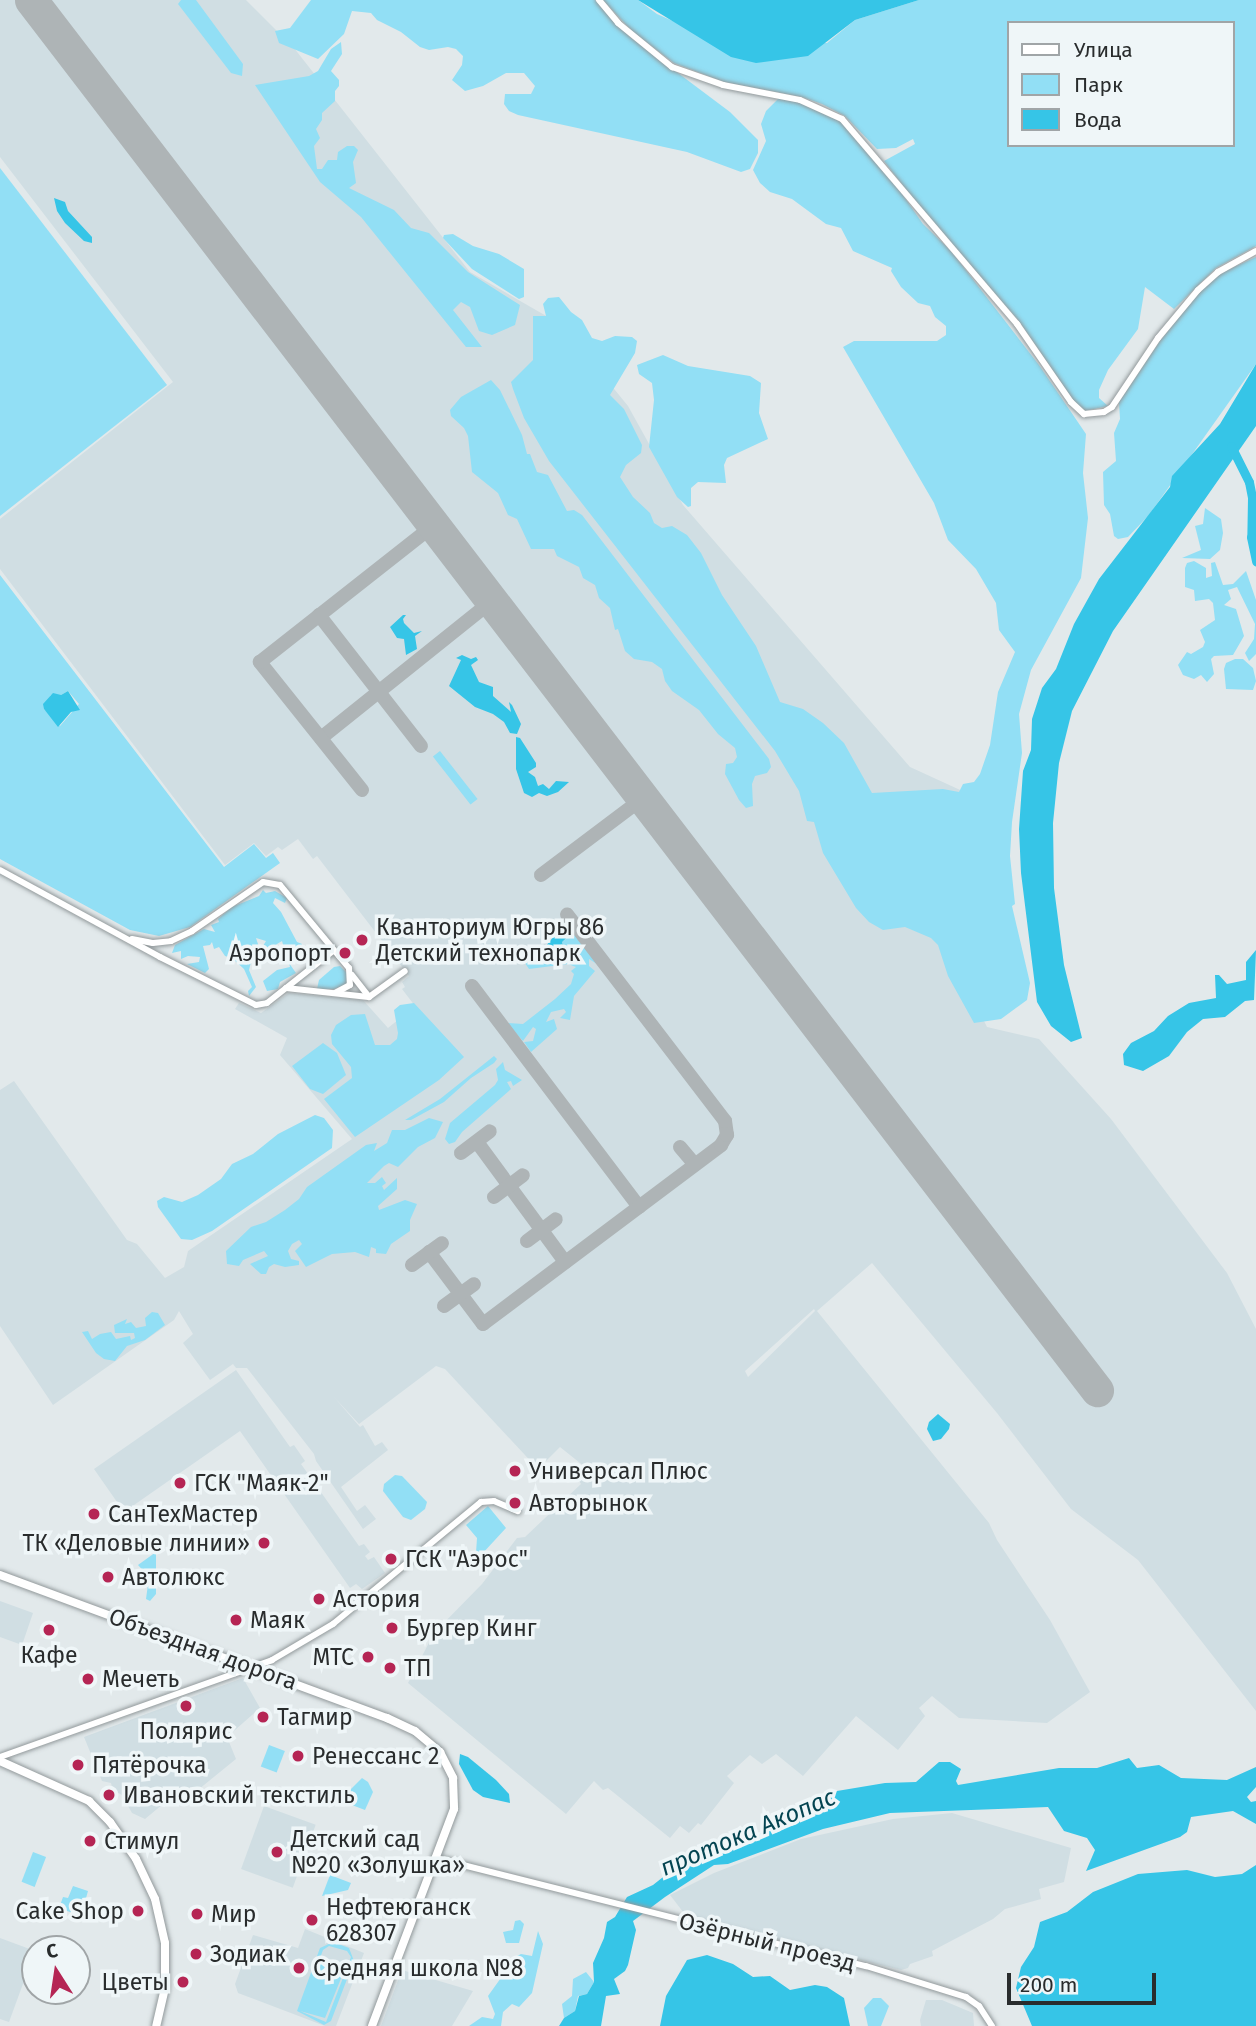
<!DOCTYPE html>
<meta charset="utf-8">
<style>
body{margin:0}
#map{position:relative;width:1256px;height:2026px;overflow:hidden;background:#e2e9eb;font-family:"Fira Sans",sans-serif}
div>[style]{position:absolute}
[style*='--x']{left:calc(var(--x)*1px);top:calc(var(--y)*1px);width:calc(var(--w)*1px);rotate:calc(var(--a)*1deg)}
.built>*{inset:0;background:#d0dee3;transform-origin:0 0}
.green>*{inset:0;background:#92dff5;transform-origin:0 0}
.water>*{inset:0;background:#36c5e7}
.river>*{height:9px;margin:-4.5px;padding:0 4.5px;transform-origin:4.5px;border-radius:4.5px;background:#36c5e7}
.taxiway>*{height:14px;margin:-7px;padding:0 7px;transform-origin:7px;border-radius:7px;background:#aeb4b6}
.runway>*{height:33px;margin:-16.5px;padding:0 16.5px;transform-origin:16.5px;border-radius:16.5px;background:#aeb4b6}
.roads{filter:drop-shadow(0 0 2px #92999b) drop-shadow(0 0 2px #92999b)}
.minor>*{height:6px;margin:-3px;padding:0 3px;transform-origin:3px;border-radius:3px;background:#fff}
.major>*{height:8px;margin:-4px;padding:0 4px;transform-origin:4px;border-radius:4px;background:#fff}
.dots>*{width:19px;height:19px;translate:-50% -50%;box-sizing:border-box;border:4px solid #eff6f8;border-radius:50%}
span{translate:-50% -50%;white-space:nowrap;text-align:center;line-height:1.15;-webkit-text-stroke:7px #eff6f8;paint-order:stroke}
.poi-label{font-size:23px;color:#292c2d}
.left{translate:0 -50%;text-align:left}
.right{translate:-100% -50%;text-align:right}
.street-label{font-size:23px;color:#292c2d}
.water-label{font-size:24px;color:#044451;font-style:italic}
.legend{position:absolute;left:1007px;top:21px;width:228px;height:126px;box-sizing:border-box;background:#eff6f8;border:2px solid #a0a5a7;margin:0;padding:9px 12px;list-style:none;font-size:21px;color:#292c2d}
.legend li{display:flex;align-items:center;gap:14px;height:35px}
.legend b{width:35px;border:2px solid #a0a5a7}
.north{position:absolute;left:21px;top:1935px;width:70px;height:70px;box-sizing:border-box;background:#eff6f8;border:2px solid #a0a5a7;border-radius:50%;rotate:348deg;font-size:19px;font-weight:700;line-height:28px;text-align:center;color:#292c2d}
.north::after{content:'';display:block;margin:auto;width:24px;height:32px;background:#b52554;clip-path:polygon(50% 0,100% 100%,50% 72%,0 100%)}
.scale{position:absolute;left:1007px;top:1973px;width:149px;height:32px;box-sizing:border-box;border:4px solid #292c2d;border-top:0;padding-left:9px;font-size:21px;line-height:24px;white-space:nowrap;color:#292c2d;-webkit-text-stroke:5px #eff6f8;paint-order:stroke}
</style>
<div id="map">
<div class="built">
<i style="clip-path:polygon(evenodd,0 0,246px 0,294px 48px,470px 272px,562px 325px,628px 406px,683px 505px,910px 767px,982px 800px,945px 941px,987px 1027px,1039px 1039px,1111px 1119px,1227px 1273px,1256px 1329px,1256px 1711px,1138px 1560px,1071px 1509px,997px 1413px,872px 1263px,817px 1311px,989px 1523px,997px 1540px,1050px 1620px,1090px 1692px,1047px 1723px,959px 1718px,932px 1696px,919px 1708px,925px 1716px,898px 1750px,856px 1716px,803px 1776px,776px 1754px,762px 1764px,750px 1755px,727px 1776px,734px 1783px,701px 1825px,698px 1823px,689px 1833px,680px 1826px,670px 1838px,608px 1788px,603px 1790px,594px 1781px,566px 1814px,408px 1683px,434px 1633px,482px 1584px,517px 1538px,525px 1537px,581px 1484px,577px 1477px,585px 1467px,560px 1447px,538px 1469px,445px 1369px,436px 1366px,359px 1424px,334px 1397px,360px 1427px,363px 1425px,375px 1446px,382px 1442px,388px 1450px,341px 1487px,357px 1511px,365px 1505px,376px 1519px,363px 1529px,316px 1461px,314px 1454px,247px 1368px,236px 1368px,233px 1364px,210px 1380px,183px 1343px,193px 1334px,179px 1311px,174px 1320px,53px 1405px,0 1326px,0 1090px,14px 1081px,127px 1240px,137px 1244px,165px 1278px,184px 1267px,188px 1251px,352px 1139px,280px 1055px,287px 1038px,235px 1009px,239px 1003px,261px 1013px,289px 993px,363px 1000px,388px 1028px,415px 1006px,402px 989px,405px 987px,402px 982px,409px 976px,317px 856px,313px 859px,298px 839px,282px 850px,278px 847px,266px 856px,254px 843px,225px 865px,0 569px,0 519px,173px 382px,0 157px,0 0,814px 1309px,815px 1311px,748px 1377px,745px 1371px,814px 1309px)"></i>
<i style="clip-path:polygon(236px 1370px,290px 1447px,294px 1445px,305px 1461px,301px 1464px,359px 1546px,364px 1544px,370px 1552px,365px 1556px,368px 1560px,374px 1557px,385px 1573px,362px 1589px,356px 1584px,350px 1588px,240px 1431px,124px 1512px,94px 1469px)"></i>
<i style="clip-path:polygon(0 1601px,33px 1613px,22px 1645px,0 1637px)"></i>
<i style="clip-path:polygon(243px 1678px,260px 1708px,227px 1737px,236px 1759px,188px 1798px,181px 1789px,145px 1819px,132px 1813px,122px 1795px,113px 1790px,111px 1783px,102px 1781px,84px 1737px)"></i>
<i style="left:264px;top:1806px;width:55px;height:67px;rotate:20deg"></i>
<i style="clip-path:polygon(952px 1813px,1071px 1848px,1064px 1882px,1039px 1889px,1041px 1899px,1005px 1909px,993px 1919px,932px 1951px,933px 1956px,910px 1964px,908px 1968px,901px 1970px,687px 1917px,670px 1895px,714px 1873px,801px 1839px,893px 1819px)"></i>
<i style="clip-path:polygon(305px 1929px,364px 1953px,336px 2026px,325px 2026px,238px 1993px,235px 1984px,253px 1935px,298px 1948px)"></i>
<i style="clip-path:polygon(0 1938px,35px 1951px,9px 2022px,0 2019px)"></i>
<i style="clip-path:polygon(402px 1970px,473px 1991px,452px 2026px,381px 2026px)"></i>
<i style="clip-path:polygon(926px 2000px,942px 2000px,973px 2013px,974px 2026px,921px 2026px,920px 2020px)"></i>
</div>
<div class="green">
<i style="clip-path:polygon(181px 0,196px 0,243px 64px,242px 76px,231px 73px,178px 4px)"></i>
<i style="clip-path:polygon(311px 0,595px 0,630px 37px,730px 112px,758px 140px,758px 153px,750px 169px,741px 172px,687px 152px,518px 115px,509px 111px,504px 104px,505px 94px,531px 94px,535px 86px,524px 73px,506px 73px,483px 86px,465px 91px,452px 80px,462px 65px,463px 56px,456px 49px,448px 47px,429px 50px,420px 47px,401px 32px,377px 20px,371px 13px,352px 11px,344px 34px,318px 59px,279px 43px,275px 31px,290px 28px)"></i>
<i style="clip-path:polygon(evenodd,603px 0,638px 0,657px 14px,684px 26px,827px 43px,855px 20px,919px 0,1256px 0,1256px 246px,1216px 268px,1174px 309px,1145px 287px,1138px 329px,1108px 370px,1099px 390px,1099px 398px,1108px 406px,1085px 411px,1074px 401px,1019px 321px,929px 219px,884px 161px,915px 144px,913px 139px,896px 148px,877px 149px,845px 116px,822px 104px,802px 97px,724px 82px,674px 63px,633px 32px,603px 0,1009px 23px,1233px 23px,1233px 145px,1009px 145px,1009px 23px)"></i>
<i style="clip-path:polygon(341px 42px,342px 54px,331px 71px,339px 80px,339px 86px,335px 91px,335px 101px,322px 113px,322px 120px,316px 129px,320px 138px,314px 146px,317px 169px,322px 169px,328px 160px,337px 160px,338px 152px,347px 146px,354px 146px,358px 150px,353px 162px,356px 183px,349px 188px,394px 210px,411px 228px,429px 233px,468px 272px,520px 305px,515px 325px,492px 335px,479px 331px,470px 307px,461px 302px,453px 310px,482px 347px,466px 347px,361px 217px,320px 182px,255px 85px,309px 76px,318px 71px,331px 49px)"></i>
<i style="clip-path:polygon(780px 97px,804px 103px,843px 123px,900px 191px,923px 224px,951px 251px,1039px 365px,1086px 434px,1083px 473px,1088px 518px,1081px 578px,1031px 670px,1019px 714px,1022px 753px,1012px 822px,1010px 856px,1015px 904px,1012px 906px,1030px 983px,1027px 1000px,1001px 1019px,974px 1023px,948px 976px,938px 945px,931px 938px,905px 927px,883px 930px,869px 922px,856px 908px,823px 853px,814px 822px,807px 821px,799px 791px,775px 751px,549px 461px,524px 418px,513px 389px,511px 382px,533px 360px,533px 316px,546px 316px,543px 304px,548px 298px,559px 297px,571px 312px,582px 320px,592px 338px,602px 341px,615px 336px,632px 337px,637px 341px,635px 353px,610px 395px,624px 409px,642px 445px,641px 453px,626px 465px,620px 477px,633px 497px,650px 513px,654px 523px,662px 528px,672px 526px,687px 535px,701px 553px,722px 595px,756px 646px,780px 702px,803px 709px,823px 723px,844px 743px,872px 793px,943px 789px,959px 792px,963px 784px,974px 782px,980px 774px,990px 745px,998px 692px,1015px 652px,999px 630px,996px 603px,976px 569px,948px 540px,934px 503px,843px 347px,854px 341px,937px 341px,946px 335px,946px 326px,935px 317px,930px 306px,918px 303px,901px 287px,891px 271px,892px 268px,853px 251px,841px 228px,826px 224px,792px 199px,770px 192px,760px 183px,753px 170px,766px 141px,761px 124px,766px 111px)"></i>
<i style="clip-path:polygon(0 168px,167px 385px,0 516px)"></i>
<i style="clip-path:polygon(453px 234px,473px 246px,499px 254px,524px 269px,524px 297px,519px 299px,472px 269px,443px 238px,444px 235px)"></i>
<i style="clip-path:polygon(1256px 257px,1256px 364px,1149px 515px,1128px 537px,1118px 539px,1114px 536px,1110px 514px,1104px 505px,1103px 472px,1116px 461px,1114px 433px,1120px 419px,1119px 402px,1160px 341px,1199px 292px,1219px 274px)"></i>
<i style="clip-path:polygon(663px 355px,688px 366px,750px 376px,761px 383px,759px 413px,768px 439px,727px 458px,724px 465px,726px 483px,698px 482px,691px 488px,691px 506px,688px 507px,677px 497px,649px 447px,654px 400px,652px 383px,639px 374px,637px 365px)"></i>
<i style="clip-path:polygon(491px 380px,500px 390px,522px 435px,527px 454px,530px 454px,537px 472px,548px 475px,567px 511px,574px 510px,582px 515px,769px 759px,771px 767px,767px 773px,755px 776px,752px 784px,753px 806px,746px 808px,739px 800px,725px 774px,726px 764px,733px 763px,737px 757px,735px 748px,718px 734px,699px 710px,672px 691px,665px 681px,662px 669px,652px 662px,634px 659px,625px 651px,618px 629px,615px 630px,610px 608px,599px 598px,595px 585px,583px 578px,579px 567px,557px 556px,554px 549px,531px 549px,517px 519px,508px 515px,498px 493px,472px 472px,468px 436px,464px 428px,451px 416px,450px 410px,461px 397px)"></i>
<i style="clip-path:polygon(1205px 508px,1221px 519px,1223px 533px,1220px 550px,1210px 559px,1182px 558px,1201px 550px,1195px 526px,1203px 524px)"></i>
<i style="clip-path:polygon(1194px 561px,1206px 568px,1206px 578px,1212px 576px,1211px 563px,1215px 562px,1223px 585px,1233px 584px,1246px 571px,1256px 600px,1256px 654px,1249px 661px,1245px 653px,1254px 639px,1255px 624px,1237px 587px,1228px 590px,1231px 599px,1224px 605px,1236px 609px,1244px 636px,1233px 655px,1214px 656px,1211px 659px,1214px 674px,1207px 682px,1201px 675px,1194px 679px,1183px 675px,1178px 665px,1187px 652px,1191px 654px,1203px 647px,1205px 642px,1200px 630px,1215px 620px,1213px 603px,1209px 599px,1195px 601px,1194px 590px,1185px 587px,1185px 568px,1187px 563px)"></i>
<i style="clip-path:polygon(evenodd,0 575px,224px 867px,254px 844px,266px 858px,273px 853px,280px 863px,190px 927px,159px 936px,130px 930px,0 859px,0 575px,68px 691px,79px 704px,60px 726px,44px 709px,51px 695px,61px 695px,68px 691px)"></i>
<i style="clip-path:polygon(1235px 659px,1243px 659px,1253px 668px,1256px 681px,1253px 690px,1226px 689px,1224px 669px,1226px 663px)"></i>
<i style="left:440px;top:751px;width:61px;height:9px;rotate:52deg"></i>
<i style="clip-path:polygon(263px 890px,266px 893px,275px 891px,287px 898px,285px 903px,275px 898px,273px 903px,281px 912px,297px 942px,302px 944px,299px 952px,306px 949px,307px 957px,304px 963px,286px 955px,282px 941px,267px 950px,263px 946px,266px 941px,256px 938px,261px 953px,257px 962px,251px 962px,249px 970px,256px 987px,249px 996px,248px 991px,252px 987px,244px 969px,232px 958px,225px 956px,219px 947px,214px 949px,212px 942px,210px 945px,203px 946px,209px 969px,205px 973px,187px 964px,199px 962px,200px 957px,188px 956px,181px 959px,181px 951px,172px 953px,175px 945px,204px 929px,215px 932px,211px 925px,219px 922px,218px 919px,232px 907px,259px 896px)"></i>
<i style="clip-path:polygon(576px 927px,604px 964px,600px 966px,589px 959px,589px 966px,595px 971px,574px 996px,570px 1020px,560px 1018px,566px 1012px,564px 1009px,551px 1012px,546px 1022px,554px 1019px,557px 1029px,531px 1052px,524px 1042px,533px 1041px,536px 1029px,533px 1027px,523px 1041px,507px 1023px,523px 1024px,555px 999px,571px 984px,574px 974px,571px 971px,576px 967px,568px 964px,529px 969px,525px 963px,533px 958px,566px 956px,562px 942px,575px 932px)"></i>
<i style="clip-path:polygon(289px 963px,296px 973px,280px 982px,278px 989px,267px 991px,263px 981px,277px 970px,290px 967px)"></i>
<i style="clip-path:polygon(340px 966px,348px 974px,347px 984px,334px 989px,317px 989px,319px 980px,334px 967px)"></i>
<i style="clip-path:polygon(414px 1003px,464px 1057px,439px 1080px,355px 1137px,324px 1099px,352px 1078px,351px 1067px,332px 1044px,331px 1035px,336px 1025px,351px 1015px,365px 1014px,375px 1045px,390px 1045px,397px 1039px,398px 1033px,394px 1010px,400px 1005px)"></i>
<i style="clip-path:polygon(323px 1043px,337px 1053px,346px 1075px,323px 1094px,310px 1089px,292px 1066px)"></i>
<i style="clip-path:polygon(494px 1056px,497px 1059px,494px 1063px,471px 1078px,444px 1102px,411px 1120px,405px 1120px,440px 1099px)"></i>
<i style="clip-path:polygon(503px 1062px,505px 1070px,522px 1080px,513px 1086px,511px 1081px,507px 1082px,511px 1089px,462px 1132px,455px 1142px,449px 1144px,445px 1139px,450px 1123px,495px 1085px,498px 1080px,496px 1069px)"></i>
<i style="clip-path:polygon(315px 1115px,324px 1118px,333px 1130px,332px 1148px,212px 1231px,192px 1240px,181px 1239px,158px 1207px,157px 1201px,164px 1197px,182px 1202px,198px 1195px,221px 1179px,232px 1164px,253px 1154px,278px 1134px)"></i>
<i style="clip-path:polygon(429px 1118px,443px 1122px,435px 1138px,418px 1147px,398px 1167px,389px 1163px,384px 1166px,367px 1183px,375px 1183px,382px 1177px,386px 1183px,382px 1186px,384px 1190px,397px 1178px,397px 1189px,378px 1206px,379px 1210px,405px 1200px,417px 1204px,410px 1220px,410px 1231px,391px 1244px,386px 1254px,376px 1253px,376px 1249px,371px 1247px,369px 1257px,355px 1252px,332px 1254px,306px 1267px,295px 1251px,302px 1244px,299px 1240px,292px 1244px,288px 1251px,291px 1259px,299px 1261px,299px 1265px,285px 1267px,274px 1264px,269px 1267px,266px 1274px,261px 1274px,250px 1264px,268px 1256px,264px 1251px,243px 1260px,239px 1266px,227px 1264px,226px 1251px,251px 1227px,266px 1222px,285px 1210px,299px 1199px,307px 1187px,366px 1145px,377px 1143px,374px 1151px,387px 1143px,392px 1130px,405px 1130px)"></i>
<i style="clip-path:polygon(152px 1312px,158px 1313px,165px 1325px,145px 1340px,127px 1346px,115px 1361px,104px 1359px,96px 1353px,82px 1332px,88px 1331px,92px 1339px,100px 1334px,111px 1332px,116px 1339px,130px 1336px,131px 1340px,135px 1338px,134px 1333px,115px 1333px,114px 1325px,127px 1319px,125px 1324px,131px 1322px,136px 1328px,146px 1326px,145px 1318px)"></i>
<i style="clip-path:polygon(395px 1475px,402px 1476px,427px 1502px,425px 1509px,411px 1520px,403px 1517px,383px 1491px,384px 1484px)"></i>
<i style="clip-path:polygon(488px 1506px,506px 1528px,482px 1554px,476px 1553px,477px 1538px,466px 1525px)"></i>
<i style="clip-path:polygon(156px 1552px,156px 1594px,150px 1601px,146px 1599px,149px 1577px,138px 1565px)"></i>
<i style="left:269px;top:1745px;width:17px;height:23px;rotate:21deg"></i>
<i style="clip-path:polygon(362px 1778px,368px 1782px,373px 1792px,365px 1810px,344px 1802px,348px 1792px)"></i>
<i style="left:33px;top:1852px;width:14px;height:32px;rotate:21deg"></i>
<i style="clip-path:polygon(330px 1875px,351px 1883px,348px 1890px,322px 1896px)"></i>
<i style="clip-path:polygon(73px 1886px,88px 1891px,81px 1916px,59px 1908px,63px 1897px,68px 1898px)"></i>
<i style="clip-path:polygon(520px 1920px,524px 1924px,519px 1943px,506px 1943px,503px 1932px,513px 1930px,515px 1921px)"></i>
<i style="clip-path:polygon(538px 1931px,543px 1944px,532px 1993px,519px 2007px,512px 2004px,503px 2012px,501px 2026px,469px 2026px,482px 2017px,493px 2019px,495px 2014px,488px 1996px,503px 1975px,505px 1962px,521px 1954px,532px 1956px)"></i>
<i style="clip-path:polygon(evenodd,333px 1942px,349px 1948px,354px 1961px,331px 2021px,324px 2025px,297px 2011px,320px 1948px,333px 1942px,329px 1946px,347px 1951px,351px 1957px,326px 2022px,300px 2011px,325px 2018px,344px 1971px,319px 1961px,323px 1950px,329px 1946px)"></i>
<i style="clip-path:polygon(586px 1972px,594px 1982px,587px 1994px,578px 1996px,575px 2011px,564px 2018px,562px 2004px,572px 1996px,573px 1979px)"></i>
<i style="clip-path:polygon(873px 1998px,881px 1998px,889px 2006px,881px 2026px,868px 2026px,864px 2008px)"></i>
</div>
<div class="water">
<i style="clip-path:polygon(638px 0,919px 0,855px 20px,808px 56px,756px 63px,731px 57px)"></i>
<i style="clip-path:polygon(54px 198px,65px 202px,68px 211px,92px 237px,92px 243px,84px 241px,65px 223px,57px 211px)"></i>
<i style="clip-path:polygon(1256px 364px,1256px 426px,1113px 631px,1072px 711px,1059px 763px,1053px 823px,1054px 888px,1064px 965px,1082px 1038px,1071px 1042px,1051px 1026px,1037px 1002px,1021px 873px,1019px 829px,1023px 771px,1031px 750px,1032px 719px,1042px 688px,1056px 669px,1074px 624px,1099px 579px,1170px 487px,1172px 476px,1220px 424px)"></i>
<i style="clip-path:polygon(403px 615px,406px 615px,403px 619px,404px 623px,414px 633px,422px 631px,415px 636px,417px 649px,406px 655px,404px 639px,397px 638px,390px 627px)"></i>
<i style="clip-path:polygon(462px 655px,471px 659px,476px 657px,478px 660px,471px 665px,479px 682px,493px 687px,493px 696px,511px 712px,509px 702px,512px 705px,521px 724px,517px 734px,510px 733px,504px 722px,493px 714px,475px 707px,449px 686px,461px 660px,456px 658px)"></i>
<i style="clip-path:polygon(68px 691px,80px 710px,71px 712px,58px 727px,44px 709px,43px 704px,53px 693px,61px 695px)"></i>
<i style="clip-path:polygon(516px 737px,520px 738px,536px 763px,536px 767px,528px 772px,535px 777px,538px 786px,543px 784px,549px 789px,556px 781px,569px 782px,558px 792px,547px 796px,539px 793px,532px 797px,524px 793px,516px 769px)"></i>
<i style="clip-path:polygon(562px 926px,575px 930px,562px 942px,565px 955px,529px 959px,530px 951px,542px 951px)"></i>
<i style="clip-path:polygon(1256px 950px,1254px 1000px,1245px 1001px,1225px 1017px,1203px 1019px,1187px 1032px,1169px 1056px,1143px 1071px,1124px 1065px,1123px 1054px,1131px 1043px,1154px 1031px,1168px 1016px,1189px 1003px,1216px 998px,1215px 975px,1219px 975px,1227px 984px,1246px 980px,1246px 962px)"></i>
<i style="clip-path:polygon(938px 1414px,950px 1424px,949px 1429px,941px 1439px,933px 1441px,927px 1429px,929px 1422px)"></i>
<i style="clip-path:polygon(460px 1754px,468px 1757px,496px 1780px,509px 1794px,510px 1803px,483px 1797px,473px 1790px,459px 1764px)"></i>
<i style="clip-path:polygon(1129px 1758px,1137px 1768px,1159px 1765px,1181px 1778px,1227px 1780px,1256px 1767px,1256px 1787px,1247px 1797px,1251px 1802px,1256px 1801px,1256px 1824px,1233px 1811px,1191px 1817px,1187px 1832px,1180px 1837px,1086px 1871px,1095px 1850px,1087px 1838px,1064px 1831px,1048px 1807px,890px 1813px,823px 1829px,728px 1864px,714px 1865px,665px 1897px,633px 1921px,636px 1930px,628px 1965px,625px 1971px,614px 1979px,620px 1994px,606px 1996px,601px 2026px,559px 2026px,564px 2018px,575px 2011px,579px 1996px,587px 1994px,594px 1982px,593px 1963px,604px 1938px,607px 1922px,615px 1917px,627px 1897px,653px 1885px,687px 1858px,779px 1827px,811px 1803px,837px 1791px,885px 1783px,916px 1782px,939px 1762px,950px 1762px,961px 1769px,956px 1781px,958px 1785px,1059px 1768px,1097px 1768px)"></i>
<i style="clip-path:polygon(1256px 1865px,1256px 2026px,1032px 2026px,1016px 1988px,1021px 1967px,1034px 1947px,1040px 1922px,1067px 1912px,1093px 1892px,1138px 1874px,1187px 1870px,1215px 1877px,1242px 1874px)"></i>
<i style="clip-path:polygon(707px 1955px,733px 1964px,753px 1977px,770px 1976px,790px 1990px,815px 1985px,827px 1987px,844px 1998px,850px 2026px,660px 2026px,666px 1996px,687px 1960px)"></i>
</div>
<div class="river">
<i style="--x:1231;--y:446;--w:40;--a:63.4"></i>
<i style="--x:1249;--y:482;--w:16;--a:79"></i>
<i style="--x:1252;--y:498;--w:39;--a:91"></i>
<i style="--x:1251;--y:537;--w:25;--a:78"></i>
</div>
<div class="taxiway">
<i style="--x:319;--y:615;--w:166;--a:52.1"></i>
<i style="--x:321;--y:738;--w:219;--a:-38.7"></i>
<i style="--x:362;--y:790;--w:164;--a:-128.6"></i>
<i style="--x:260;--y:662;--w:221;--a:-38.2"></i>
<i style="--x:541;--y:875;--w:128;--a:-37"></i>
<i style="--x:472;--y:986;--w:277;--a:52.9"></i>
<i style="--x:477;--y:1142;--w:149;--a:53.7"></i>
<i style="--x:680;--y:1147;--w:23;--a:50"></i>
<i style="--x:461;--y:1153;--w:36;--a:-37"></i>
<i style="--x:494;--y:1197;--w:36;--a:-37"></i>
<i style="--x:527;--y:1241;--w:36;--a:-37"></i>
<i style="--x:429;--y:1252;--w:90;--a:53.1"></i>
<i style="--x:483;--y:1324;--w:298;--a:-36.9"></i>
<i style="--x:721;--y:1145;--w:12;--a:-59"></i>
<i style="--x:727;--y:1135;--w:14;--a:-98"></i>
<i style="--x:725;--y:1121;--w:260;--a:-127.4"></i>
<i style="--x:412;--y:1265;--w:37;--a:-36"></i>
<i style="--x:444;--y:1306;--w:37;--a:-36"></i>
</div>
<div class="runway">
<i style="--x:31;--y:0;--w:1752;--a:52.52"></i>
</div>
<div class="roads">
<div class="minor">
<i style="--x:599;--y:0;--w:30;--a:50"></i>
<i style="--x:618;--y:23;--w:70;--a:39.2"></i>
<i style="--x:672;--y:67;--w:54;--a:19.4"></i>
<i style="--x:723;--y:85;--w:78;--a:11"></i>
<i style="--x:800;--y:100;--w:46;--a:24.3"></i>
<i style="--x:842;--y:119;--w:270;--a:49.5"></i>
<i style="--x:1017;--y:324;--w:95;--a:55.3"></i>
<i style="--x:1071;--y:402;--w:18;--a:43"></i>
<i style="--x:1084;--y:414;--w:20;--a:-6"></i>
<i style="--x:1104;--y:412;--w:9;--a:-32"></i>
<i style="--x:1112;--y:407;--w:83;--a:-56.3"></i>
<i style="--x:1158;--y:338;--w:62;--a:-50.2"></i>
<i style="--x:1198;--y:290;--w:27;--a:-42"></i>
<i style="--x:1218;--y:272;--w:43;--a:-28.9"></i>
<i style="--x:0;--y:870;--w:182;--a:28.5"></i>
<i style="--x:160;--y:957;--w:107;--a:26.6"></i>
<i style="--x:256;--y:1005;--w:11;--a:-10"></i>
<i style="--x:267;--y:1003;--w:85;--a:-38.3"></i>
<i style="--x:132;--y:939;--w:21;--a:11"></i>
<i style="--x:153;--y:943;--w:18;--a:-6"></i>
<i style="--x:171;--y:941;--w:23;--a:-25"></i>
<i style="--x:192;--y:931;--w:86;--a:-34.6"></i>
<i style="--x:263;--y:882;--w:17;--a:10"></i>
<i style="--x:280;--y:885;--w:108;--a:50.3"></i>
<i style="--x:349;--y:968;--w:17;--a:87"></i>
<i style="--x:350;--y:985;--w:17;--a:152"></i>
<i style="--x:352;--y:975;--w:28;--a:52"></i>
<i style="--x:286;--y:988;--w:83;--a:6.2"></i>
<i style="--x:369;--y:997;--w:44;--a:-35.8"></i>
<i style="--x:0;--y:1757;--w:289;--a:-19.6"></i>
<i style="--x:272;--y:1660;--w:71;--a:-30.5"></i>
<i style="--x:333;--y:1624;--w:192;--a:-39.5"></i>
<i style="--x:481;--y:1502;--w:13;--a:-4"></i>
<i style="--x:494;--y:1501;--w:26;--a:23"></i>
<i style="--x:435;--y:1858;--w:444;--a:14.1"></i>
<i style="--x:866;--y:1966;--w:105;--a:17.2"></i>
<i style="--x:966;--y:1997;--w:16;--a:35"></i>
<i style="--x:979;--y:2006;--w:24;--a:57"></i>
</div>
<div class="major">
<i style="--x:0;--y:1575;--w:413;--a:20.3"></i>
<i style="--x:387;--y:1718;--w:31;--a:25"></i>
<i style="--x:415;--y:1731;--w:33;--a:40"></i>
<i style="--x:440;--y:1752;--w:29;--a:63"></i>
<i style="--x:453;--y:1778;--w:31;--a:88"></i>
<i style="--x:454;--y:1809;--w:232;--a:110.7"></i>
<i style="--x:0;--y:1761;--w:98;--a:24.2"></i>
<i style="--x:89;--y:1801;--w:30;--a:45"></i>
<i style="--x:110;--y:1822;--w:45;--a:54.9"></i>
<i style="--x:136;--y:1859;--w:44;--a:64.6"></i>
<i style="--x:155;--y:1899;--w:45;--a:77.2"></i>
<i style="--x:165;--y:1943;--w:45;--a:90"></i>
<i style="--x:165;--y:1988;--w:39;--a:103"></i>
</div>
</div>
<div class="dots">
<i style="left:362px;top:940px;background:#b52554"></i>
<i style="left:345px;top:953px;background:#b52554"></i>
<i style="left:515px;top:1471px;background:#b52554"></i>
<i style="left:180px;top:1483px;background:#b52554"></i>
<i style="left:515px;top:1503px;background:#b52554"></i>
<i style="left:94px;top:1514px;background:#b52554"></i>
<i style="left:264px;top:1543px;background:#b52554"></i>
<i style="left:391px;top:1559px;background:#b52554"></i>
<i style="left:108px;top:1577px;background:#b52554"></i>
<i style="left:319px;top:1599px;background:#b52554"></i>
<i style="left:236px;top:1620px;background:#b52554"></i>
<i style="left:392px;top:1628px;background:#b52554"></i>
<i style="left:49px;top:1630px;background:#b52554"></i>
<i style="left:368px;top:1657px;background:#b52554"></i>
<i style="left:390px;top:1668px;background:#b52554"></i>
<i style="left:88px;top:1679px;background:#b52554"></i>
<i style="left:186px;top:1706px;background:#b52554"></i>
<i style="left:263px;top:1717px;background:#b52554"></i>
<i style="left:298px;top:1756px;background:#b52554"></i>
<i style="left:78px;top:1765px;background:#b52554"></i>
<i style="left:109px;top:1795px;background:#b52554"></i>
<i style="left:90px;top:1841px;background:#b52554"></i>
<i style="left:277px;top:1852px;background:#b52554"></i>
<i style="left:138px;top:1911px;background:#b52554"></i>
<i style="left:197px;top:1914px;background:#b52554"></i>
<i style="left:312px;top:1920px;background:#b52554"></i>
<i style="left:196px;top:1954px;background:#b52554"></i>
<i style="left:299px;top:1968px;background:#b52554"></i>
<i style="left:183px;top:1982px;background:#b52554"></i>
</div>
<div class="poi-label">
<span class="left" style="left:376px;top:940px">Кванториум Югры 86<br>Детский технопарк</span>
<span class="right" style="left:331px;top:953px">Аэропорт</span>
<span class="left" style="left:529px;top:1471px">Универсал Плюс</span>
<span class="left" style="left:194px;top:1483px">ГСК "Маяк-2"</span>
<span class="left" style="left:529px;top:1503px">Авторынок</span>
<span class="left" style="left:108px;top:1514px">СанТехМастер</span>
<span class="right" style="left:250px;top:1543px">ТК «Деловые линии»</span>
<span class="left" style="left:405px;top:1559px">ГСК "Аэрос"</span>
<span class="left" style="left:122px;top:1577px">Автолюкс</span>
<span class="left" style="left:333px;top:1599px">Астория</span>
<span class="left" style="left:250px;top:1620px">Маяк</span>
<span class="left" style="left:406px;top:1628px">Бургер Кинг</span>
<span style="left:49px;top:1655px">Кафе</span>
<span class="right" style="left:354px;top:1657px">МТС</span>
<span class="left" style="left:404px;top:1668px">ТП</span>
<span class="left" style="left:102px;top:1679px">Мечеть</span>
<span class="left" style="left:277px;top:1717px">Тагмир</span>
<span style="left:186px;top:1731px">Полярис</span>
<span class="left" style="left:312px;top:1756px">Ренессанс 2</span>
<span class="left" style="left:92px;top:1765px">Пятёрочка</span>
<span class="left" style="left:123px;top:1795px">Ивановский текстиль</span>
<span class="left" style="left:291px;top:1852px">Детский сад<br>№20 «Золушка»</span>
<span class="left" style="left:104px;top:1841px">Стимул</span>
<span class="left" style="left:326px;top:1920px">Нефтеюганск<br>628307</span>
<span class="right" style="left:124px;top:1911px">Cake Shop</span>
<span class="left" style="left:211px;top:1914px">Мир</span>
<span class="left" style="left:210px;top:1954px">Зодиак</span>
<span class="left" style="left:313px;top:1968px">Средняя школа №8</span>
<span class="right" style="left:169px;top:1982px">Цветы</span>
</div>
<div class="street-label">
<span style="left:203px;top:1649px;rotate:20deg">Объездная дорога</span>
<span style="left:767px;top:1942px;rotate:14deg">Озёрный проезд</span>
</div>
<div class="water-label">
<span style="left:748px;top:1833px;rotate:-23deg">протока Акопас</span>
</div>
<ul class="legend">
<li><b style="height:9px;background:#fff"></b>Улица</li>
<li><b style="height:19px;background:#92dff5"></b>Парк</li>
<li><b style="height:19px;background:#36c5e7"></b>Вода</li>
</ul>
<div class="north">С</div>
<div class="scale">200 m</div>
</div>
